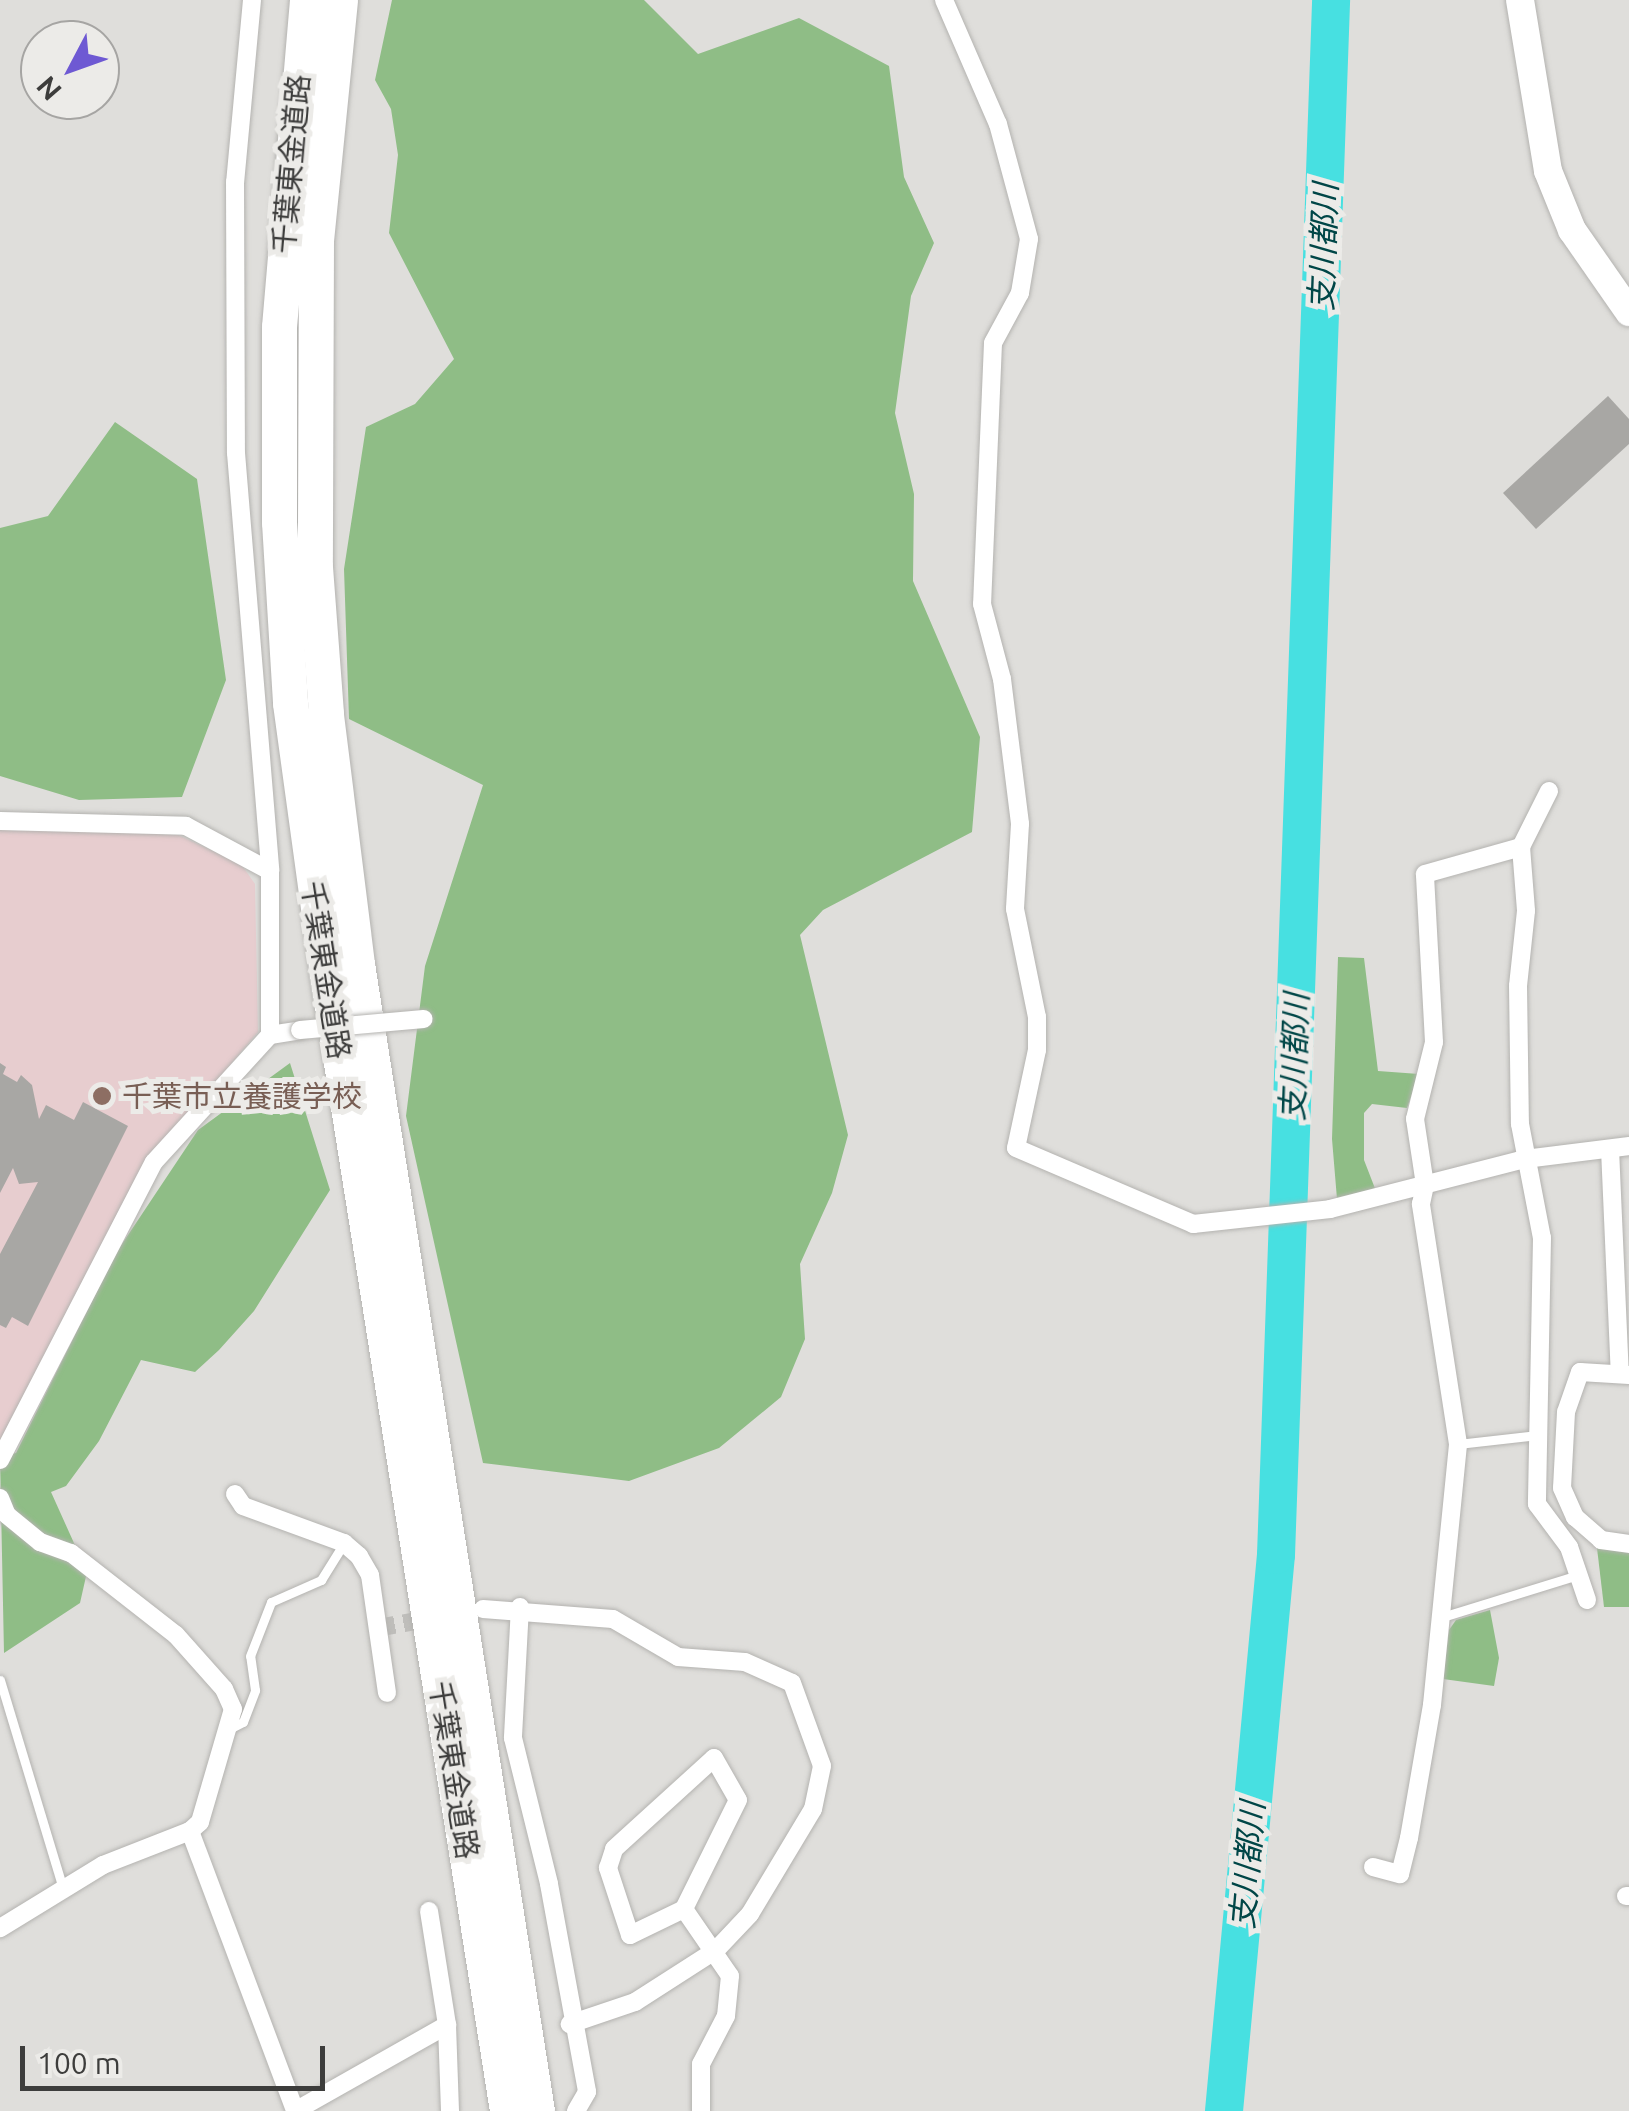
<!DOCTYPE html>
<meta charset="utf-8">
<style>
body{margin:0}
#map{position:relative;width:1629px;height:2111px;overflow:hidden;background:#dfdedb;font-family:Ubuntu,"Noto Sans JP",sans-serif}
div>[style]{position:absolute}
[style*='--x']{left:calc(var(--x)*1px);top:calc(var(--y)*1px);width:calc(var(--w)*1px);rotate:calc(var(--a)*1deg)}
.education>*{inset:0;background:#e7cdcf}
.green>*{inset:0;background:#8fbd86}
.river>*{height:38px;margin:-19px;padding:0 19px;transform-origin:19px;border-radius:19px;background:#47e0e1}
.building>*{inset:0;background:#a8a7a4}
.street-tunnel>*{height:18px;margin-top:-9px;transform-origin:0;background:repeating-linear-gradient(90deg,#bfbebb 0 18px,transparent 0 27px)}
.roads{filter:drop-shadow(0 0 2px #b4b3b0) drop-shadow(0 0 2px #b4b3b0)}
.lane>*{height:9px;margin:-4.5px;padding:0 4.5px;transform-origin:4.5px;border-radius:4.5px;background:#fff}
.street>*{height:18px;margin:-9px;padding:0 9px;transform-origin:9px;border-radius:9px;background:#fff}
.secondary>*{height:28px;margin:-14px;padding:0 14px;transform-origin:14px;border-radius:14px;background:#fff}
.highway>*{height:35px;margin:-17.5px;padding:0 17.5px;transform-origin:17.5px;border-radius:17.5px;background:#fff}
.bridges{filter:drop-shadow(0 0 2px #b4b3b0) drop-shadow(0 0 2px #b4b3b0)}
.street-bridge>*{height:18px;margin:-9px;padding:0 9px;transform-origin:9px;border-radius:9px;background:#fff}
.dots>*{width:28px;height:28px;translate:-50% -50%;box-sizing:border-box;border:5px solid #ecebe8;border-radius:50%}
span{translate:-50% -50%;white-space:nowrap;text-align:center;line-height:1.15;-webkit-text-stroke:10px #ecebe8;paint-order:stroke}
.street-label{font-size:30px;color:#3d3d3c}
.education-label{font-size:30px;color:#785e54}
.left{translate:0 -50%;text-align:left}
.water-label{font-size:32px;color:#004647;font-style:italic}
.north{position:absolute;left:20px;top:20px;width:100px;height:100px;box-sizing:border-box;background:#ecebe8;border:2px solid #a6a5a3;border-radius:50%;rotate:229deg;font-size:28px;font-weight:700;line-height:40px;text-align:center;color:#3d3d3c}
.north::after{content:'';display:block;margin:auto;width:35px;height:45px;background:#6e59d3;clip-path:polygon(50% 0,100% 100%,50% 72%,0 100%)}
.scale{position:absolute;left:20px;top:2046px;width:305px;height:45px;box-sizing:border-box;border:5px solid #3d3d3c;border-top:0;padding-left:12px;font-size:30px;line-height:35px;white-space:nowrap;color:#3d3d3c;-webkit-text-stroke:8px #ecebe8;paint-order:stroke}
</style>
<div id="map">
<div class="education">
<i style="clip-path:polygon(0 827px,178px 835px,241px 864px,255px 884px,258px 1032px,149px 1161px,0 1446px)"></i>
</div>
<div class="green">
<i style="clip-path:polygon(392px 0,644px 0,698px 54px,799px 18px,889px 66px,904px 177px,934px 243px,911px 296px,895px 413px,914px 494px,913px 581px,980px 737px,972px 832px,823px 910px,800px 935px,848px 1135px,832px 1193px,800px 1264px,805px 1339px,781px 1397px,719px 1448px,629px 1481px,483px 1463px,406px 1116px,425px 966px,483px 785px,349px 719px,344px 569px,366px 427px,415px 404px,454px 359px,389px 233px,398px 155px,391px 109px,375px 80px)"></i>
<i style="clip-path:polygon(115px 422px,197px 479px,226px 680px,182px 797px,79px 800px,0 776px,0 528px,48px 516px)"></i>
<i style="clip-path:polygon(1338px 957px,1364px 958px,1378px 1071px,1419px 1074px,1407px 1108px,1372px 1104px,1364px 1113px,1364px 1160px,1376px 1191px,1337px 1199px,1332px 1139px)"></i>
<i style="clip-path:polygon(290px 1063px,330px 1190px,254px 1311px,219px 1350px,195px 1372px,141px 1360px,99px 1441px,66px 1486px,51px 1492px,87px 1572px,80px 1603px,4px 1653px,0 1456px,16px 1453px,116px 1253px,198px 1130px)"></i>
<i style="clip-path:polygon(1597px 1548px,1629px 1552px,1629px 1607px,1604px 1607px)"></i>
<i style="clip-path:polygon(1490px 1610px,1499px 1658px,1494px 1686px,1443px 1679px,1449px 1630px,1456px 1620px)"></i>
</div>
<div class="river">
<i style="--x:1224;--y:2111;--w:558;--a:-84.66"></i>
<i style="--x:1276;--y:1555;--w:1556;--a:-87.97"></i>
</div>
<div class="building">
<i style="clip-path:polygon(1608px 396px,1629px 419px,1629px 444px,1536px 529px,1503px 493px)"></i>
<i style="clip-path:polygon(0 1063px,6px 1067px,3px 1074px,17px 1082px,21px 1075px,32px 1085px,39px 1119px,46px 1105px,74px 1120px,83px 1102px,128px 1126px,28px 1326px,12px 1317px,6px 1328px,0 1325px,0 1254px,38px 1182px,19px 1184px,13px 1168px,0 1193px)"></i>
</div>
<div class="street-tunnel">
<i style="--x:377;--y:1628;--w:57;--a:-10.1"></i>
</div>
<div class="roads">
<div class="lane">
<i style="--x:1458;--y:1444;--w:80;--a:-6.5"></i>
<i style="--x:1442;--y:1617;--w:142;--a:-17.2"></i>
<i style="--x:0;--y:1680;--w:218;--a:73.2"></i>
<i style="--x:233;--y:1727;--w:11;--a:-27"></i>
<i style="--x:243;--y:1722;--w:34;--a:-69"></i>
<i style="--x:255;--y:1690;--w:34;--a:-98"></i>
<i style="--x:250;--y:1656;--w:58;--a:-68.7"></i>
<i style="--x:271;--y:1602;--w:55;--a:-23.7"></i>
<i style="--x:321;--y:1580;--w:44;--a:-58.1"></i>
</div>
<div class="street">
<i style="--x:252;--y:0;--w:183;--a:95.3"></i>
<i style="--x:235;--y:182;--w:271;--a:89.8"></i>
<i style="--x:236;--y:453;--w:419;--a:85.3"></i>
<i style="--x:270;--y:871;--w:164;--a:90"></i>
<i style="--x:944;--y:0;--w:135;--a:66.5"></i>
<i style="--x:998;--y:124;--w:119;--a:74.9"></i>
<i style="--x:1029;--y:239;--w:55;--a:99.5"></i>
<i style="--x:1020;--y:293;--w:57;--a:118.4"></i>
<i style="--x:993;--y:343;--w:261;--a:92.4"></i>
<i style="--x:982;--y:604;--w:78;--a:75.1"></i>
<i style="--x:1002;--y:679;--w:146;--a:82.9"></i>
<i style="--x:1020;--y:824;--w:85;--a:93.4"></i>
<i style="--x:1015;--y:909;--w:110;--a:78.5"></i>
<i style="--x:1037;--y:1017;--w:33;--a:90"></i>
<i style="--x:1037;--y:1050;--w:100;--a:102.1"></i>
<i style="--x:1016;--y:1148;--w:193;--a:23.2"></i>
<i style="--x:1193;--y:1224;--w:138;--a:-6.2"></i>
<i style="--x:1330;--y:1209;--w:201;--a:-14.4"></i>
<i style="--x:1525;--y:1159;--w:105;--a:-7.1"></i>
<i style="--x:1549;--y:791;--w:63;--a:116.6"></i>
<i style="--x:1521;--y:847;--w:64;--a:85.5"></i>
<i style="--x:1526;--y:911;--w:75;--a:96.1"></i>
<i style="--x:1518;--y:986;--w:138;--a:89.2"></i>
<i style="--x:1520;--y:1124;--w:116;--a:79.1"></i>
<i style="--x:1542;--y:1238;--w:266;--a:91.1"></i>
<i style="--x:1537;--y:1504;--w:54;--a:53.3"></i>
<i style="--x:1569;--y:1547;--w:56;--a:71.2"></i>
<i style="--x:0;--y:821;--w:186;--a:1.5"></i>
<i style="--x:186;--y:826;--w:95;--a:28.2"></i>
<i style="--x:1610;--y:1149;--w:225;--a:87.5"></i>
<i style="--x:1629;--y:1375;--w:49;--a:-176.5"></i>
<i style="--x:1580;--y:1372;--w:42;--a:109.3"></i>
<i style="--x:1566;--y:1412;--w:76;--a:93"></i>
<i style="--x:1562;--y:1488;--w:32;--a:66"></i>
<i style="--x:1575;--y:1517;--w:35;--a:41"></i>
<i style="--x:1601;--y:1540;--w:28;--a:8"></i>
<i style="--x:0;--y:1460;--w:335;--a:-62.7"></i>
<i style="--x:154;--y:1162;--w:172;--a:-47.6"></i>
<i style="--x:270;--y:1035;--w:30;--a:-9"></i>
<i style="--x:235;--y:1494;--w:14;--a:56"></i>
<i style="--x:243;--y:1506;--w:108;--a:20.1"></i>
<i style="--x:344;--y:1543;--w:20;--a:41"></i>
<i style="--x:359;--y:1556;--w:22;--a:60"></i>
<i style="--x:370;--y:1575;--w:119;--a:81.8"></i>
<i style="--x:0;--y:1498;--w:18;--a:68"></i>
<i style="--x:7;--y:1515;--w:43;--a:39.3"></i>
<i style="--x:40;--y:1542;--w:33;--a:20"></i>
<i style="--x:71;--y:1553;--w:133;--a:38"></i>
<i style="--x:176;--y:1635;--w:72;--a:48.4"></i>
<i style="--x:224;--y:1689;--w:22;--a:66"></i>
<i style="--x:233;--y:1709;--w:118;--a:106.3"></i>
<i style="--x:200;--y:1822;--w:13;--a:138"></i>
<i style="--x:190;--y:1831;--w:93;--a:158.7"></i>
<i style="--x:103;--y:1865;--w:121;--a:148.5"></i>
<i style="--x:520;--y:1607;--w:131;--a:93.1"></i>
<i style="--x:513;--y:1738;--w:150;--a:76.1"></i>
<i style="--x:549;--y:1884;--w:211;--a:79.6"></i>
<i style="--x:587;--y:2092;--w:22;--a:120"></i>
<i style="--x:483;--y:1609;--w:130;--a:4.4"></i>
<i style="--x:613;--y:1619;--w:75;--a:30.3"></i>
<i style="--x:678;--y:1657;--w:67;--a:4.3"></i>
<i style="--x:745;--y:1662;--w:51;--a:24.1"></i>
<i style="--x:792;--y:1683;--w:88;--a:70.1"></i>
<i style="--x:822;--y:1766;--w:44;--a:101.8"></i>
<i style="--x:813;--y:1809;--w:122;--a:121"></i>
<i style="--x:750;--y:1914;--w:50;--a:133.4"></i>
<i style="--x:716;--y:1950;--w:96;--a:147.3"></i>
<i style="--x:635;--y:2002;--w:69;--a:161.3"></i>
<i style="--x:714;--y:1758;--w:48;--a:60.3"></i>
<i style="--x:738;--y:1800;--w:122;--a:116.4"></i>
<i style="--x:684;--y:1909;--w:60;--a:154.3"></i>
<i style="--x:630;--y:1935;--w:71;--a:-108.2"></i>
<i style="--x:608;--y:1868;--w:20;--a:-72"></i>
<i style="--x:614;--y:1849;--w:135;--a:-42.3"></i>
<i style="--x:190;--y:1831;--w:299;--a:69.4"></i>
<i style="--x:1373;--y:1867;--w:28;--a:15"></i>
<i style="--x:1400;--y:1874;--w:37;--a:-76"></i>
<i style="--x:1409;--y:1838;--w:135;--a:-80.2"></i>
<i style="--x:1432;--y:1705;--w:262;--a:-84.3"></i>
<i style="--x:1458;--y:1444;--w:243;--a:-98.8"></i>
<i style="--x:1421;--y:1204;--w:19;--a:-78"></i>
<i style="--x:1425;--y:1185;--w:67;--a:-98.6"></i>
<i style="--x:1415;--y:1119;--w:79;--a:-76.1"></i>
<i style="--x:1434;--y:1042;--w:168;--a:-93.1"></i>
<i style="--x:1425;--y:874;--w:100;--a:-15.7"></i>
<i style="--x:1626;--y:1896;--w:3;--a:0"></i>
<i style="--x:684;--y:1909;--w:81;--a:55.5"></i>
<i style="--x:730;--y:1976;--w:40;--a:95.7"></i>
<i style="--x:726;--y:2016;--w:54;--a:117.5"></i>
<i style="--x:701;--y:2064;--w:47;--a:90"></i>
<i style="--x:429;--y:1911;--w:115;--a:81"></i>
<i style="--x:295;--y:2111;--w:175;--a:-29.5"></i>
<i style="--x:447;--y:2025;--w:86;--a:88"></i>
</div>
<div class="secondary">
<i style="--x:1520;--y:0;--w:173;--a:80.7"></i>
<i style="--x:1548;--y:171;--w:64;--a:67.9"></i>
<i style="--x:1572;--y:230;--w:100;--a:55.2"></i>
</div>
<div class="highway">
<i style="--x:307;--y:0;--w:328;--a:94.9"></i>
<i style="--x:279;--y:327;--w:195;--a:90"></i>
<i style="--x:279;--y:522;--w:181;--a:86.5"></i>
<i style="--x:290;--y:703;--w:274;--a:82.2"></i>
<i style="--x:327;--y:974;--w:1151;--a:81"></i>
<i style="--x:340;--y:0;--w:242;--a:95.7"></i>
<i style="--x:316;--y:241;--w:326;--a:90.2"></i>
<i style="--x:315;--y:567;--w:148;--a:85.7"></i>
<i style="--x:326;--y:715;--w:251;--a:82.9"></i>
<i style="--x:357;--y:964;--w:1161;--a:81.08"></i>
</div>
</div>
<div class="bridges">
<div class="street-bridge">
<i style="--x:300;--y:1030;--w:124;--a:-5.1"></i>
</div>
</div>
<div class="dots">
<i style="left:102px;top:1096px;background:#8d6e63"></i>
</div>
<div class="street-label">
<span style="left:291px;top:164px;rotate:-85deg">千葉東金道路</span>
<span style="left:326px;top:970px;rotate:81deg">千葉東金道路</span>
<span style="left:454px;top:1770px;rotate:81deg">千葉東金道路</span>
</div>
<div class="education-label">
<span class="left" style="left:122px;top:1096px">千葉市立養護学校</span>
</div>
<div class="water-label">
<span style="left:1323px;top:247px;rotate:-88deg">支川都川</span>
<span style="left:1294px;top:1057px;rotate:-88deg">支川都川</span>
<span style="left:1247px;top:1865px;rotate:-85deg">支川都川</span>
</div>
<div class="north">N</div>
<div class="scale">100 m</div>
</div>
